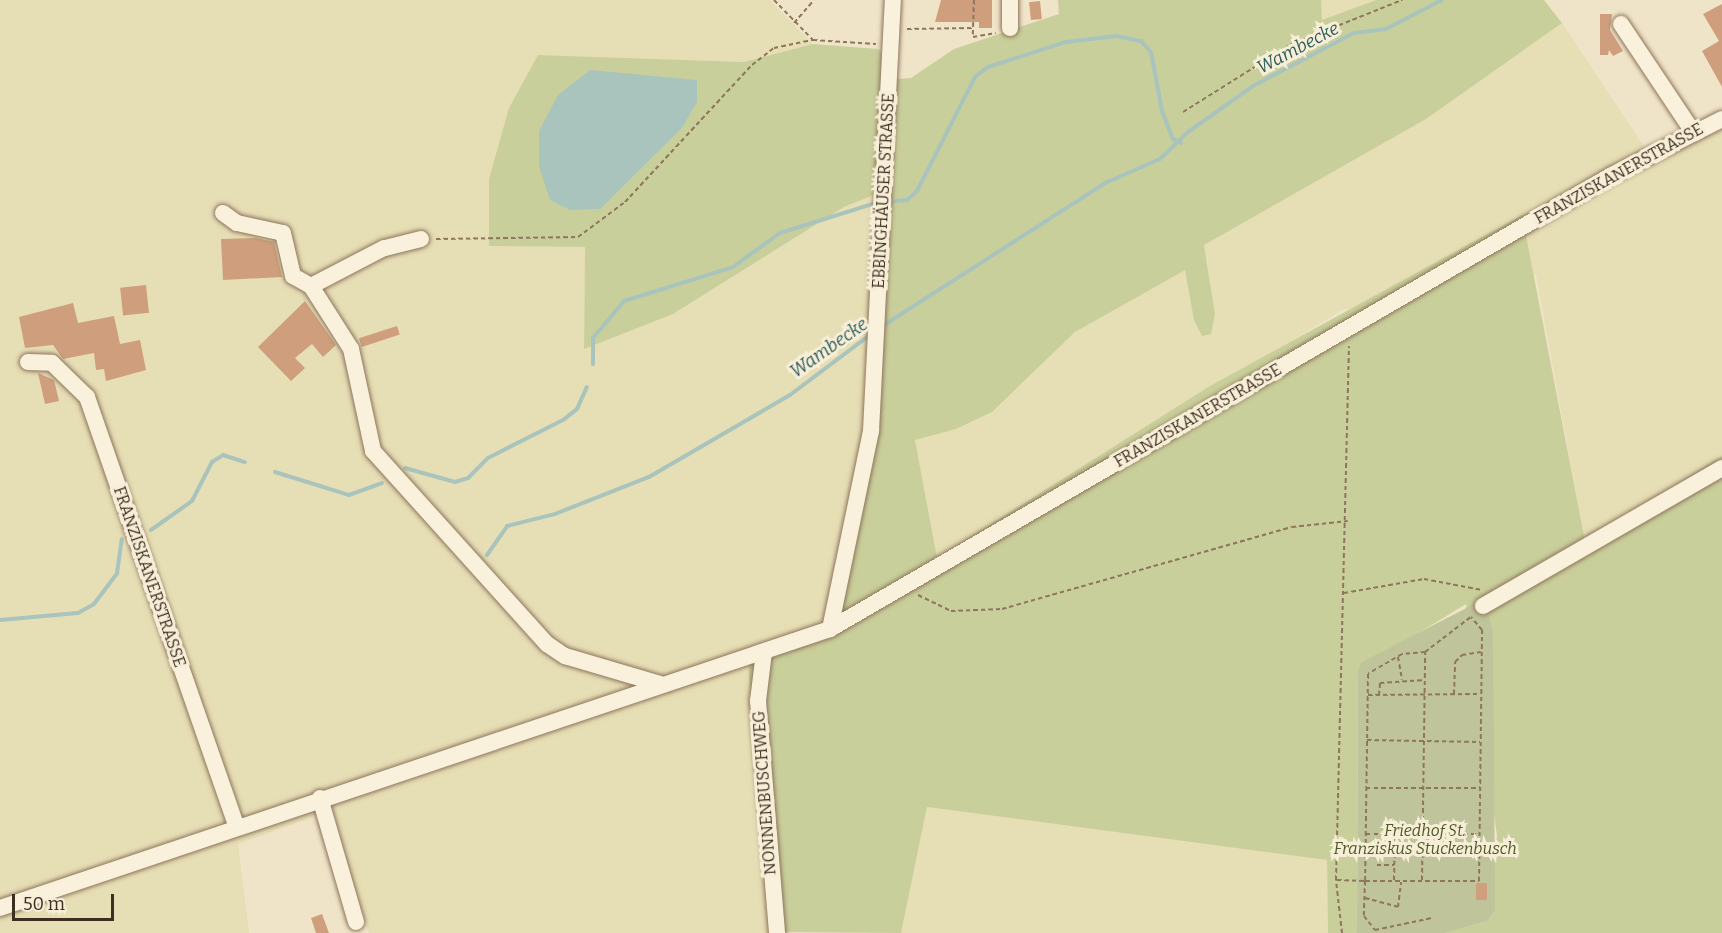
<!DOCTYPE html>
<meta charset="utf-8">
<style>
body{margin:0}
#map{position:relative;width:1722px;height:933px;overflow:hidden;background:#f0e4c8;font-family:Bitter,serif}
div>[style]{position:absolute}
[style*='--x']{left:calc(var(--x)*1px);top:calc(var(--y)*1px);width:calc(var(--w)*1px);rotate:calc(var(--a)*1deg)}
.farmland>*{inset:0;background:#e6deb5}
.green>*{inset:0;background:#c9cf9b}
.cemetery>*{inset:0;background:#bfc49a}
.water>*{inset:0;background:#a9c4bc}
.stream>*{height:4px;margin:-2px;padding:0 2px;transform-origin:2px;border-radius:2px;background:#a9c4bc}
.building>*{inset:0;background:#cf9f7d;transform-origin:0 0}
.path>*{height:2px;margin-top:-1px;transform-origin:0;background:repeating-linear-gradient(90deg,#8d765c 0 4.5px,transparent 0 7.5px)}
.roads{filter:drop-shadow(0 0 2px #8d765c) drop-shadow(0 0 2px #8d765c)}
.minor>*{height:16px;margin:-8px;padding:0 8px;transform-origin:8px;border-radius:8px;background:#faf1dc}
span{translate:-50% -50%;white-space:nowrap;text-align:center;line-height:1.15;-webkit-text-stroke:6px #f7eed8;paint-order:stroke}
.street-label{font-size:16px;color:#3d2e20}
.park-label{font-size:16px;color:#4d5a26;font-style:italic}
.water-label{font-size:18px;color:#2f5d5a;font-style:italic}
.scale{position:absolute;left:12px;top:894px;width:102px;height:27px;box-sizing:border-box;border:3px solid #3d2e20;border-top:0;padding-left:8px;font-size:18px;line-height:21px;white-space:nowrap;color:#3d2e20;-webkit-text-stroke:4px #f7eed8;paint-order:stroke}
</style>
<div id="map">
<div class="farmland">
<i style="clip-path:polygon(0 0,770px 0,813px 44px,744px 62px,538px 55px,489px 246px,585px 247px,584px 348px,673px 314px,844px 207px,880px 193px,869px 410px,825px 623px,748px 663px,775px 933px,369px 933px,329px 811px,238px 844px,249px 933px,0 933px)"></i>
<i style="clip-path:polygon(1321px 0,1376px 0,1321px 21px)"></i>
<i style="clip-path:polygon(1562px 23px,1653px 160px,1722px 128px,1722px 456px,1585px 542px,1536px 275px,1342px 310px,937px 559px,915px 440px,956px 429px,992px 412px,1075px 332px,1113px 307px,1185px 270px,1190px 291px,1211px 283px,1204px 245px,1426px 119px)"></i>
<i style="clip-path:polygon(927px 807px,1327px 860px,1328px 933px,901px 933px)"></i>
</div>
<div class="green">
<i style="clip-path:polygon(1058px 0,1321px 0,1322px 20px,1376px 0,1544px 0,1562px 23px,1426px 119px,1204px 245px,1215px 314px,1211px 334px,1202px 336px,1194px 320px,1185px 270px,1075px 332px,992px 412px,956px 429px,915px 440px,937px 558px,1210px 386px,1522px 215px,1585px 541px,1722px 456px,1722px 933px,1445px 933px,1487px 921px,1497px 836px,1466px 604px,1358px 670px,1357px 933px,1328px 933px,1327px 860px,927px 807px,901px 933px,770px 932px,748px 663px,825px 623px,865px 447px,879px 193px,844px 207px,673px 314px,584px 349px,585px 247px,489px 246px,489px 179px,509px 108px,538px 55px,744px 62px,813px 44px,878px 49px,884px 55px,886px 80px,911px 78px,954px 49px,1059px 14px)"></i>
</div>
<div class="cemetery">
<i style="clip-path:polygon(1478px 602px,1488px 611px,1493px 633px,1495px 910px,1487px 921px,1445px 933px,1357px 933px,1358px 670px,1362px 662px)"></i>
</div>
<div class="water">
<i style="clip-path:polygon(590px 70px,697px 80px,697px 102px,682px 128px,600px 209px,570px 210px,550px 200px,539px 166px,539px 131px,558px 95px)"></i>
</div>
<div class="stream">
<i style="--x:887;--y:202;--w:20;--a:-6"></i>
<i style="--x:907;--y:200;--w:13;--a:-42"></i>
<i style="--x:917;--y:191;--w:128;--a:-63"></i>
<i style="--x:975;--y:77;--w:16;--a:-38"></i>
<i style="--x:988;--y:67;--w:82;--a:-17.8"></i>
<i style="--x:1066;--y:42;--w:51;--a:-6.7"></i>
<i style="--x:1117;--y:36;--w:25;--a:12"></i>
<i style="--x:1141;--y:41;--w:15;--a:48"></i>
<i style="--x:1151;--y:52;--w:60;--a:79.4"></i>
<i style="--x:1162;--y:111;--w:30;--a:69"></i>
<i style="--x:1173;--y:139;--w:9;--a:27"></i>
<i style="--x:881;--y:327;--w:266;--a:-32.7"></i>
<i style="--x:1105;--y:183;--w:60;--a:-23.6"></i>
<i style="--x:1160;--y:159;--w:39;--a:-44"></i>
<i style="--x:1188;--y:132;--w:80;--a:-35.3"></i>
<i style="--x:1253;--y:86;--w:114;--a:-27.7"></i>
<i style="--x:1354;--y:33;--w:32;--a:-7"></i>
<i style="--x:1386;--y:29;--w:63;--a:-27.4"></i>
<i style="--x:593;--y:364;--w:26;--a:-90"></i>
<i style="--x:593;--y:338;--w:48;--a:-50"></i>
<i style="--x:624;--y:301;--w:114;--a:-17.3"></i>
<i style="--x:733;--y:267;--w:58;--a:-35.9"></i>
<i style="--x:780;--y:233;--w:104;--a:-17.4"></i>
<i style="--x:405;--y:468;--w:52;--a:15.6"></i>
<i style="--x:455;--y:482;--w:14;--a:-17"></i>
<i style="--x:468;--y:478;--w:28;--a:-45"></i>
<i style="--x:488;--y:458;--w:84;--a:-26.9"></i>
<i style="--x:563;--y:420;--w:18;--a:-38"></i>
<i style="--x:577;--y:409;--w:24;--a:-66"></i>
<i style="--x:275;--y:472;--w:77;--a:17.3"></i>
<i style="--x:349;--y:495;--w:35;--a:-20"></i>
<i style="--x:151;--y:530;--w:50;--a:-35.3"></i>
<i style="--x:192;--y:501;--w:44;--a:-62.9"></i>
<i style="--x:212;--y:462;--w:13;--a:-32"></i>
<i style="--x:223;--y:455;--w:23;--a:18"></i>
<i style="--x:487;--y:555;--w:35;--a:-55"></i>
<i style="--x:507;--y:526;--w:49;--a:-14"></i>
<i style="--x:555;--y:514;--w:101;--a:-21.5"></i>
<i style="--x:649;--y:477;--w:163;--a:-30.2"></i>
<i style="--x:790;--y:395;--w:100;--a:-36.9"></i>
<i style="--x:0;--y:620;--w:78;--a:-5.1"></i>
<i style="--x:78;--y:613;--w:18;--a:-29"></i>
<i style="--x:94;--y:604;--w:39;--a:-53"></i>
<i style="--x:117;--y:573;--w:34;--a:-82"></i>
</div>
<div class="building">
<i style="clip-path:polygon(941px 0,992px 0,992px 28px,979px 28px,979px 22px,935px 22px)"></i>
<i style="left:1040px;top:1px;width:18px;height:11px;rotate:84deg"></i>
<i style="clip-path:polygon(1722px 4px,1722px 87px,1702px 51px,1719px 41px,1703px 14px)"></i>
<i style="clip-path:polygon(1600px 14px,1612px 14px,1610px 30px,1623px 51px,1613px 56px,1609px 50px,1608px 55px,1600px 55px)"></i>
<i style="clip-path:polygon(256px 238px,274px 242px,282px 277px,223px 280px,221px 239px)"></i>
<i style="left:146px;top:285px;width:28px;height:26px;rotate:84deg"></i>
<i style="clip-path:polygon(305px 301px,336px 345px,323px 357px,312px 344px,295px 358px,305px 368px,291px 381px,258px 347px)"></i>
<i style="clip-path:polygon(73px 303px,78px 323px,114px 316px,120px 344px,140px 340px,146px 370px,106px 381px,104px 369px,96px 370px,94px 353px,63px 359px,53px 345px,25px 348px,19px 317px)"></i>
<i style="left:397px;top:326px;width:9px;height:40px;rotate:72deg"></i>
<i style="clip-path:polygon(38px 373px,54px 380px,59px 401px,45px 404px)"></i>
<i style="left:1476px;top:883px;width:11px;height:17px"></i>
<i style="clip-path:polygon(322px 914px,329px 933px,316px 933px,311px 918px)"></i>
</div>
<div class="path">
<i style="--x:774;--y:0;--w:56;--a:45.7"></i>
<i style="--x:974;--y:0;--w:37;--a:92"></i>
<i style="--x:973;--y:37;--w:23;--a:-10"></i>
<i style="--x:794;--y:23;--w:30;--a:-49"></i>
<i style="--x:907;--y:29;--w:66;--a:-0.9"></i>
<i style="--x:1183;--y:112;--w:126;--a:-32.1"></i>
<i style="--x:1290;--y:45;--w:121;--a:-21.9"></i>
<i style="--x:436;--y:239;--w:142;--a:-0.8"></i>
<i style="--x:578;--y:237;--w:59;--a:-36.7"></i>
<i style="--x:625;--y:202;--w:187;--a:-47.2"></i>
<i style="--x:752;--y:65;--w:28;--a:-38"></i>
<i style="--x:774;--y:48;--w:40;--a:-12"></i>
<i style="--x:813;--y:40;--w:63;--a:3.6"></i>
<i style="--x:1344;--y:593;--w:81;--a:-9.9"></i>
<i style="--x:1424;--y:579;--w:59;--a:10.7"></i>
<i style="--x:918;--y:595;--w:37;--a:26"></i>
<i style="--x:951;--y:611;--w:51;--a:-2.2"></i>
<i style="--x:1002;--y:609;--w:301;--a:-15.8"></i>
<i style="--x:1292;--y:527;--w:56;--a:-6.1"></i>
<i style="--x:1425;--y:652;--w:23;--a:175"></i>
<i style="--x:1402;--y:654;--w:39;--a:150"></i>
<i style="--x:1368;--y:674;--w:207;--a:90.8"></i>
<i style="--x:1365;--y:881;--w:114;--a:0"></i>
<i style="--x:1479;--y:881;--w:251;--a:-89.3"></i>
<i style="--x:1482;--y:630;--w:17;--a:-130"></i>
<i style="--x:1398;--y:657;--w:23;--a:80"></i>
<i style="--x:1454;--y:694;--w:32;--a:-88"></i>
<i style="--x:1455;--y:662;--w:10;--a:-45"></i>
<i style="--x:1462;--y:655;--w:19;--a:-9"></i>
<i style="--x:1368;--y:695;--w:111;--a:-0.5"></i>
<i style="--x:1379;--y:695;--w:12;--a:-85"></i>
<i style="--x:1380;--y:683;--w:45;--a:-3.8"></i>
<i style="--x:1367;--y:740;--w:113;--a:1"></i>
<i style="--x:1366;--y:788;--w:114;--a:0"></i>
<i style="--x:1366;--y:834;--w:114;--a:0"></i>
<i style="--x:1378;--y:850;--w:17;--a:0"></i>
<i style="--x:1377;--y:865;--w:17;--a:0"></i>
<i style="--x:1337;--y:880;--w:28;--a:2"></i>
<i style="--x:1365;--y:881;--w:35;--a:92"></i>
<i style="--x:1364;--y:916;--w:18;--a:52"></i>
<i style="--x:1375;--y:930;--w:58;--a:-11.9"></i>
<i style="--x:1394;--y:880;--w:46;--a:-88.8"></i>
<i style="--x:1422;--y:880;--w:228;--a:-89.2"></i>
<i style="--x:1425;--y:652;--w:59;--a:-37.5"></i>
<i style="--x:1365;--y:898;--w:34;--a:15"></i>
<i style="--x:1398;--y:907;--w:25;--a:-83"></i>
<i style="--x:1342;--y:933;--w:53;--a:-96.5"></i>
<i style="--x:1336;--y:880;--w:534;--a:-88.61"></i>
</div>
<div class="roads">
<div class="minor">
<i style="--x:1010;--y:0;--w:28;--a:90"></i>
<i style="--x:1621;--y:24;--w:130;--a:56.3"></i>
<i style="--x:223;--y:213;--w:17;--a:36"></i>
<i style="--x:237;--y:223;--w:47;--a:12.3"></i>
<i style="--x:283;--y:233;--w:44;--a:76.9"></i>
<i style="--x:293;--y:276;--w:21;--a:29"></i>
<i style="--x:421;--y:239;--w:38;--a:166"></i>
<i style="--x:384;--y:248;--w:82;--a:152.5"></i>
<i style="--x:311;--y:286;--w:75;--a:57.6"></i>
<i style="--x:351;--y:349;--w:104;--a:77.8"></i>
<i style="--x:373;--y:451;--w:260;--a:48"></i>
<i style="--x:547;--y:644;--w:22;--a:34"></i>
<i style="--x:565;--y:656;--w:99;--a:16.4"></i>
<i style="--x:28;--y:362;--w:24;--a:2"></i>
<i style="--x:52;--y:363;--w:49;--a:44.2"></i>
<i style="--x:87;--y:397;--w:454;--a:70.8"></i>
<i style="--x:1483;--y:606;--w:276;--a:-30"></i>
<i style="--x:830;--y:629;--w:202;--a:-78.3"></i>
<i style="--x:871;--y:431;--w:432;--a:-87.1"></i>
<i style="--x:764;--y:652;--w:49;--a:97"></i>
<i style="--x:758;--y:701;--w:233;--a:85.3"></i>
<i style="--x:320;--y:798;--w:129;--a:73.8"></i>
<i style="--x:0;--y:908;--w:876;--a:-18.58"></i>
<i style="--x:830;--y:629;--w:904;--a:-30.14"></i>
<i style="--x:1612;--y:175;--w:123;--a:-27"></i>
</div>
</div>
<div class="street-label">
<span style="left:1619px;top:174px;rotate:-29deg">FRANZISKANERSTRASSE</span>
<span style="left:884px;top:191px;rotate:-87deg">EBBINGHÄUSER STRASSE</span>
<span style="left:1198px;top:416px;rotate:-30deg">FRANZISKANERSTRASSE</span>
<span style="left:149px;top:577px;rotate:71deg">FRANZISKANERSTRASSE</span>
<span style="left:765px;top:793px;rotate:-94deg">NONNENBUSCHWEG</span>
</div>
<div class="park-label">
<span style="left:1425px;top:840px">Friedhof St.<br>Franziskus Stuckenbusch</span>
</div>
<div class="water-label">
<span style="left:1298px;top:48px;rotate:-28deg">Wambecke</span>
<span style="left:829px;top:348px;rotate:-35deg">Wambecke</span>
</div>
<div class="scale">50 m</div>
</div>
